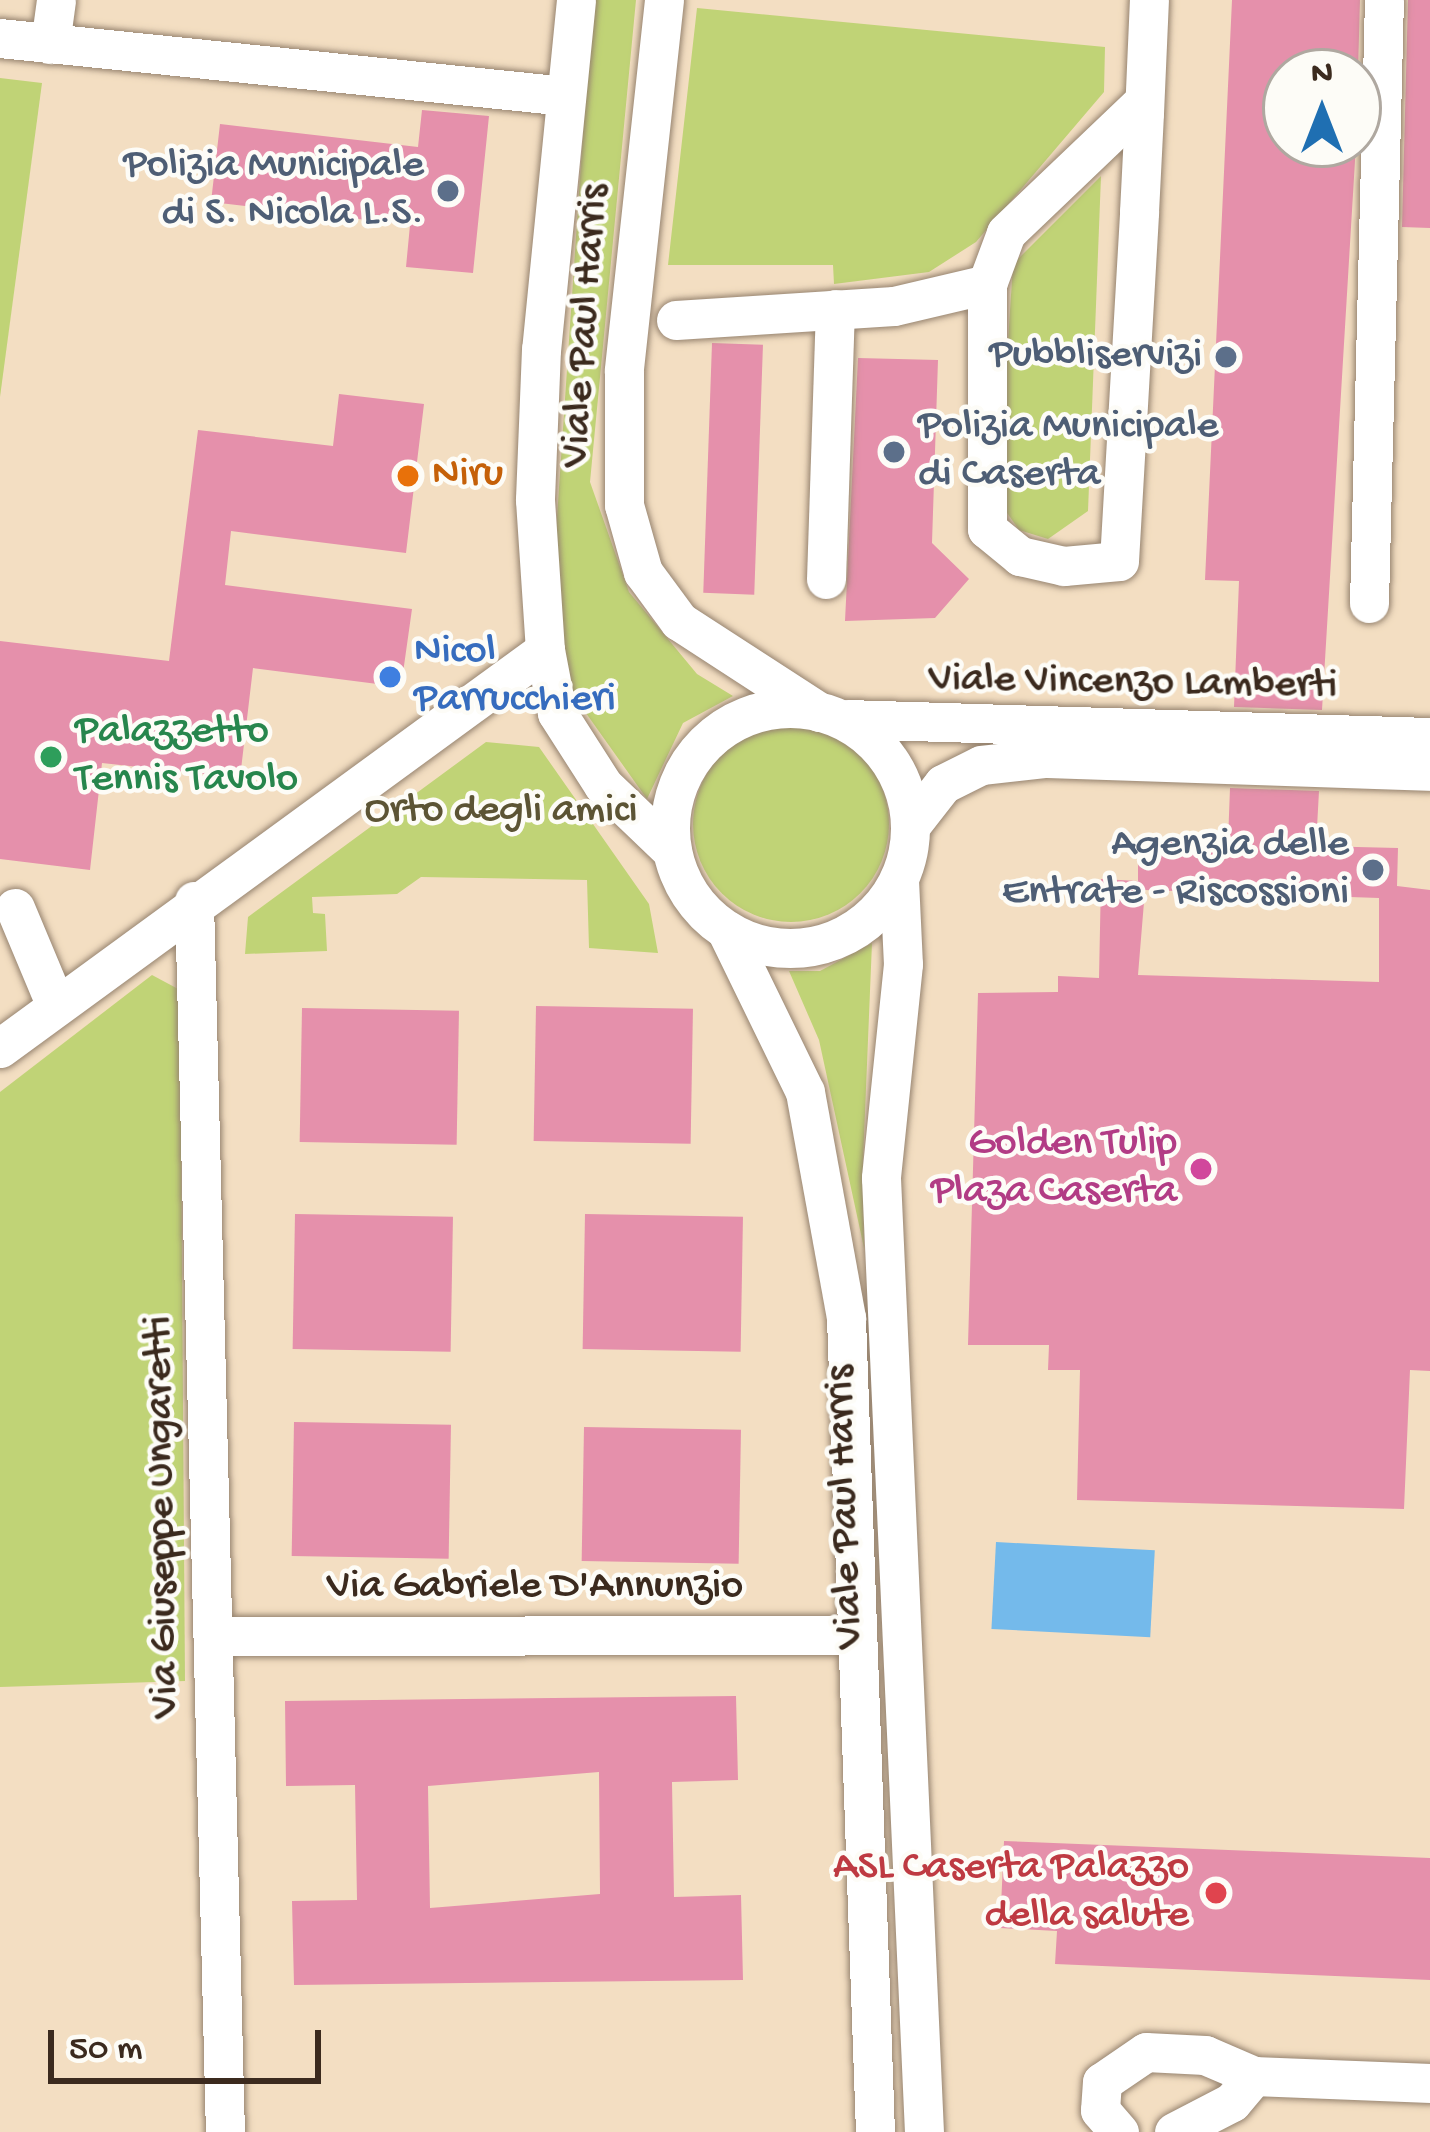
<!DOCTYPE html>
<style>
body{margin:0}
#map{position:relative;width:1430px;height:2132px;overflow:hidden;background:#f3dec2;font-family:"Gochi Hand",sans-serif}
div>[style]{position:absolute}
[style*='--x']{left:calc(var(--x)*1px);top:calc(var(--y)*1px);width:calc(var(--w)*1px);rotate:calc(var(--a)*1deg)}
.green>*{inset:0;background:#c0d376}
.round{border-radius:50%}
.water>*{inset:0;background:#74baeb;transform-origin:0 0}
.building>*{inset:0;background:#e590ab;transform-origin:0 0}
.roads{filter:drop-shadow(0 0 3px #978470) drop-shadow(0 0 3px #978470)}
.minor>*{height:39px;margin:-19.5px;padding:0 19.5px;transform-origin:19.5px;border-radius:19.5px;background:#fff}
.minor>.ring{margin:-19.5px;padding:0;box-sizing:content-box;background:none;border:39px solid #fff;border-radius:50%}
.dots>*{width:33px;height:33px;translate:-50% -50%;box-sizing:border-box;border:6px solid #fdfcf7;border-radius:50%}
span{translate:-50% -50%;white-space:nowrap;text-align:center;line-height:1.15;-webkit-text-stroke:9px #fdfcf7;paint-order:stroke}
.service-label{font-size:42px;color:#4e5e75}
.right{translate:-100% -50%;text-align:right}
.left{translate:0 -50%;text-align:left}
.street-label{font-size:42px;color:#3b2a1e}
.food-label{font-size:42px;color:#c56008}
.shop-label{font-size:42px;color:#366cbe}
.leisure-label{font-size:42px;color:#27864d}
.park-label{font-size:42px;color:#5c5434}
.hotel-label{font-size:42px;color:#b23c85}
.health-label{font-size:42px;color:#be3a42}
.north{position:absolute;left:1262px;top:48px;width:120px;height:120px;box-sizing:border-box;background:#fdfcf7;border:3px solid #afa8a0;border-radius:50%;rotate:0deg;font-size:33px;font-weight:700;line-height:48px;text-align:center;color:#3b2a1e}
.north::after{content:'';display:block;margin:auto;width:42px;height:54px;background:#1f6fb2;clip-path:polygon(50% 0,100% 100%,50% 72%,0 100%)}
.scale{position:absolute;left:48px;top:2030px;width:273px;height:54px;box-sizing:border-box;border:6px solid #3b2a1e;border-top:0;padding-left:15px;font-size:36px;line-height:42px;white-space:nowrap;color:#3b2a1e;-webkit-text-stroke:9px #fdfcf7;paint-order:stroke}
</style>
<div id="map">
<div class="green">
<i style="clip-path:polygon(592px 0,636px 0,590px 482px,629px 592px,697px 674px,733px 696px,683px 723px,647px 799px,566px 685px,550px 621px)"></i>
<i style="clip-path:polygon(697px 8px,1105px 47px,1104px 92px,976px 242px,929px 272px,834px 284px,833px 265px,668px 265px)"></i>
<i style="clip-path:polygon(0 78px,42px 83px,0 397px)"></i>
<i style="clip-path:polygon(1101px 176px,1088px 511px,1048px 539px,1019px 530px,998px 500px,1013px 264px)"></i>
<i class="round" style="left:693px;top:726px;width:196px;height:196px"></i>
<i style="clip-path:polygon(486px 742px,539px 747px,649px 904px,658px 953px,589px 948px,587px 880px,421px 877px,397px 894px,312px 897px,313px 913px,325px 914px,327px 951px,245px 954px,248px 917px)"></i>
<i style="clip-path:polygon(872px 943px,863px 1161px,864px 1248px,819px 1040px,789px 971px,820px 971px)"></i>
<i style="clip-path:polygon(152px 975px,180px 990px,185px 1681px,0 1687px,0 1092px)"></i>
</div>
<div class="water">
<i style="left:996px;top:1542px;width:159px;height:87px;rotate:3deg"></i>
</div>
<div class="building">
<i style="clip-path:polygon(1232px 0,1360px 0,1358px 72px,1286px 72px,1286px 144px,1356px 144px,1322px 710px,1234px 707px,1239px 581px,1205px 580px)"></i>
<i style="clip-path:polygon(1408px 0,1430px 0,1430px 228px,1402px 227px)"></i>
<i style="clip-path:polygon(422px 110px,489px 116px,473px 273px,406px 267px,410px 225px,211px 202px,220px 124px,418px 147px)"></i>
<i style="left:712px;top:343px;width:51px;height:250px;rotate:2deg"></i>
<i style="clip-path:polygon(858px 358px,938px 360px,932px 543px,969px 579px,935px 618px,845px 621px)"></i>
<i style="clip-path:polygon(339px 394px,424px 404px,406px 553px,231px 531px,225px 585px,412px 609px,401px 687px,253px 668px,240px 778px,102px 763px,90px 870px,0 859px,0 641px,169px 661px,198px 430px,333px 446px)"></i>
<i style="clip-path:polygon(evenodd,1230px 788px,1319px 791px,1316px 846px,1398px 848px,1397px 886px,1430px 890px,1430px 1371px,1410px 1370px,1404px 1509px,1077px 1500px,1080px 1370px,1048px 1370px,1049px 1345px,968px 1345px,978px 993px,1058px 992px,1058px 976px,1099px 978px,1101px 879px,1138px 881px,1138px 839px,1228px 841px,1230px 788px,1145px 890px,1379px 898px,1379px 982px,1138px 975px,1145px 890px)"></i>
<i style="left:536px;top:1006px;width:157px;height:135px;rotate:1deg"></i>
<i style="left:302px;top:1008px;width:157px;height:134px;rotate:1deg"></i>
<i style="left:295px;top:1214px;width:158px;height:135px;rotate:1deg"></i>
<i style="left:585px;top:1214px;width:158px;height:135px;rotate:1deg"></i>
<i style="left:294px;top:1422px;width:157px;height:134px;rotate:1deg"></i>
<i style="left:584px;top:1427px;width:157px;height:134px;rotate:1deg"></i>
<i style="clip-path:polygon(evenodd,736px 1696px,738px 1780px,672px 1782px,674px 1897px,741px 1895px,743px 1980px,294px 1985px,292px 1901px,357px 1900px,355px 1785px,286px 1786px,285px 1701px,736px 1696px,599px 1772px,600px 1894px,430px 1908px,428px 1786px,599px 1772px)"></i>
<i style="clip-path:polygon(1004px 1841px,1430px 1858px,1430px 1980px,1055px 1964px,1057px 1931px,1000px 1928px)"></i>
</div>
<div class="roads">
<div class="minor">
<i style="--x:576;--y:0;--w:351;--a:95.7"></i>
<i style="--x:541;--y:349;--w:151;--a:92.3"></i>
<i style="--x:535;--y:500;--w:150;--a:86.2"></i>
<i style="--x:545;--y:650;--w:64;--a:79.2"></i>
<i style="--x:557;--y:713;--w:85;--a:57.4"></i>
<i style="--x:603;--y:785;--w:95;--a:43.7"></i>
<i style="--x:664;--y:0;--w:373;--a:96.2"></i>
<i style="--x:624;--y:371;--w:134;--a:90"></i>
<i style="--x:624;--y:505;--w:70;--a:74.2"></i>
<i style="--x:643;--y:572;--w:61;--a:53.7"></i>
<i style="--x:679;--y:621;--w:167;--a:33"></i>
<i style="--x:0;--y:38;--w:569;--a:5.85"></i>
<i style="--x:50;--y:44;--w:44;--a:-82.2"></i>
<i style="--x:1144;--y:101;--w:191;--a:136.3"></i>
<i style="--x:1006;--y:233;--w:54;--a:110.4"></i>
<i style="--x:987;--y:284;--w:245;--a:90"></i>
<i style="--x:987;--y:529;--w:43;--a:39.3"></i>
<i style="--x:1020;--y:556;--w:45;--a:12.8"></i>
<i style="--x:1064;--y:566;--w:55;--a:-5.2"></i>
<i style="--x:1119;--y:561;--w:350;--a:-86.7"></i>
<i style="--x:1139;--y:212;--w:99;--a:-87.1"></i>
<i style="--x:1144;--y:113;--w:113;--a:-87.5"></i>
<i style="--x:676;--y:320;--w:218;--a:-3.7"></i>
<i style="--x:894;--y:306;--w:96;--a:-13.3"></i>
<i style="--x:826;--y:579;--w:270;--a:-88.1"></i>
<i style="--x:1369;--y:603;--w:603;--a:-88.58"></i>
<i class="ring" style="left:670px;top:708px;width:201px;height:201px"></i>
<i style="--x:847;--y:719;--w:583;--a:1.77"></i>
<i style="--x:911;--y:825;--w:52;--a:-52"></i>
<i style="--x:943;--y:784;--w:42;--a:-26.6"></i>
<i style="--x:981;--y:765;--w:63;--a:-6.3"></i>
<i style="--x:1044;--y:758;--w:386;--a:1.9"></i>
<i style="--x:899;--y:880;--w:84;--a:87.3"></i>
<i style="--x:903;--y:964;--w:215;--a:95.9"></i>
<i style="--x:881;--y:1178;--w:955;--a:87.42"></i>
<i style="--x:194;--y:901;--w:1231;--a:88.56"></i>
<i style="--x:15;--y:908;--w:106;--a:67.3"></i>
<i style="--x:726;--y:930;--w:180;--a:64"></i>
<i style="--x:805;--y:1092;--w:230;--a:79.7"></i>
<i style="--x:846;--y:1318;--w:815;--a:87.96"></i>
<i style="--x:0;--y:1048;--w:675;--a:-36.14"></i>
<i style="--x:213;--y:1636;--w:644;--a:-0.09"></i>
<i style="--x:1119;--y:2132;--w:29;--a:-131"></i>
<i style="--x:1100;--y:2110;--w:28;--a:-86"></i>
<i style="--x:1102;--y:2082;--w:53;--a:-34.3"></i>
<i style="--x:1146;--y:2052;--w:59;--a:2.9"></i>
<i style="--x:1205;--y:2055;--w:53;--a:23.2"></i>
<i style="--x:1254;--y:2076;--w:176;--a:2.3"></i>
<i style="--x:1174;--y:2132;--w:65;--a:-27.3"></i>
<i style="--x:1232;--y:2102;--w:34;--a:-50"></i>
</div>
</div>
<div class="dots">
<i style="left:448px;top:191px;background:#5c6f8a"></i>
<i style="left:1226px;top:357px;background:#5c6f8a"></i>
<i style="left:894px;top:452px;background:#5c6f8a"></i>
<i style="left:408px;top:476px;background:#e8710a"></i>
<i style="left:390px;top:677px;background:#3f7fe0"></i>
<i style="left:51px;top:757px;background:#2e9e5b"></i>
<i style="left:1373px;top:870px;background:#5c6f8a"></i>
<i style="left:1201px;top:1169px;background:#d1479c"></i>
<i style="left:1216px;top:1893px;background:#e0444e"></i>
</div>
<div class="service-label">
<span class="right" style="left:424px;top:191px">Polizia Municipale<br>di S. Nicola L.S.</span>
<span class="right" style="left:1202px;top:357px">Pubbliservizi</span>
<span class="left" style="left:918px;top:452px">Polizia Municipale<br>di Caserta</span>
<span class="right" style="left:1349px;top:870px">Agenzia delle<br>Entrate - Riscossioni</span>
</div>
<div class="street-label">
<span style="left:587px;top:326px;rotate:-86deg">Viale Paul Harris</span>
<span style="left:1133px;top:684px;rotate:1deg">Viale Vincenzo Lamberti</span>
<span style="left:847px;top:1507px;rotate:-92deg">Viale Paul Harris</span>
<span style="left:164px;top:1517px;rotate:-91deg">Via Giuseppe Ungaretti</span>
<span style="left:535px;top:1588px">Via Gabriele D'Annunzio</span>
</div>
<div class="food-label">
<span class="left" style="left:432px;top:476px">Niru</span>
</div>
<div class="shop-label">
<span class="left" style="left:414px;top:677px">Nicol<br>Parrucchieri</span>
</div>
<div class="leisure-label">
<span class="left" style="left:75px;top:757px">Palazzetto<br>Tennis Tavolo</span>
</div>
<div class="park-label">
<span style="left:501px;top:812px">Orto degli amici</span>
</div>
<div class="hotel-label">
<span class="right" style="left:1177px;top:1169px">Golden Tulip<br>Plaza Caserta</span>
</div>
<div class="health-label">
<span class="right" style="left:1189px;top:1893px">ASL Caserta Palazzo<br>della salute</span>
</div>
<div class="north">N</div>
<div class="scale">50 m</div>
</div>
